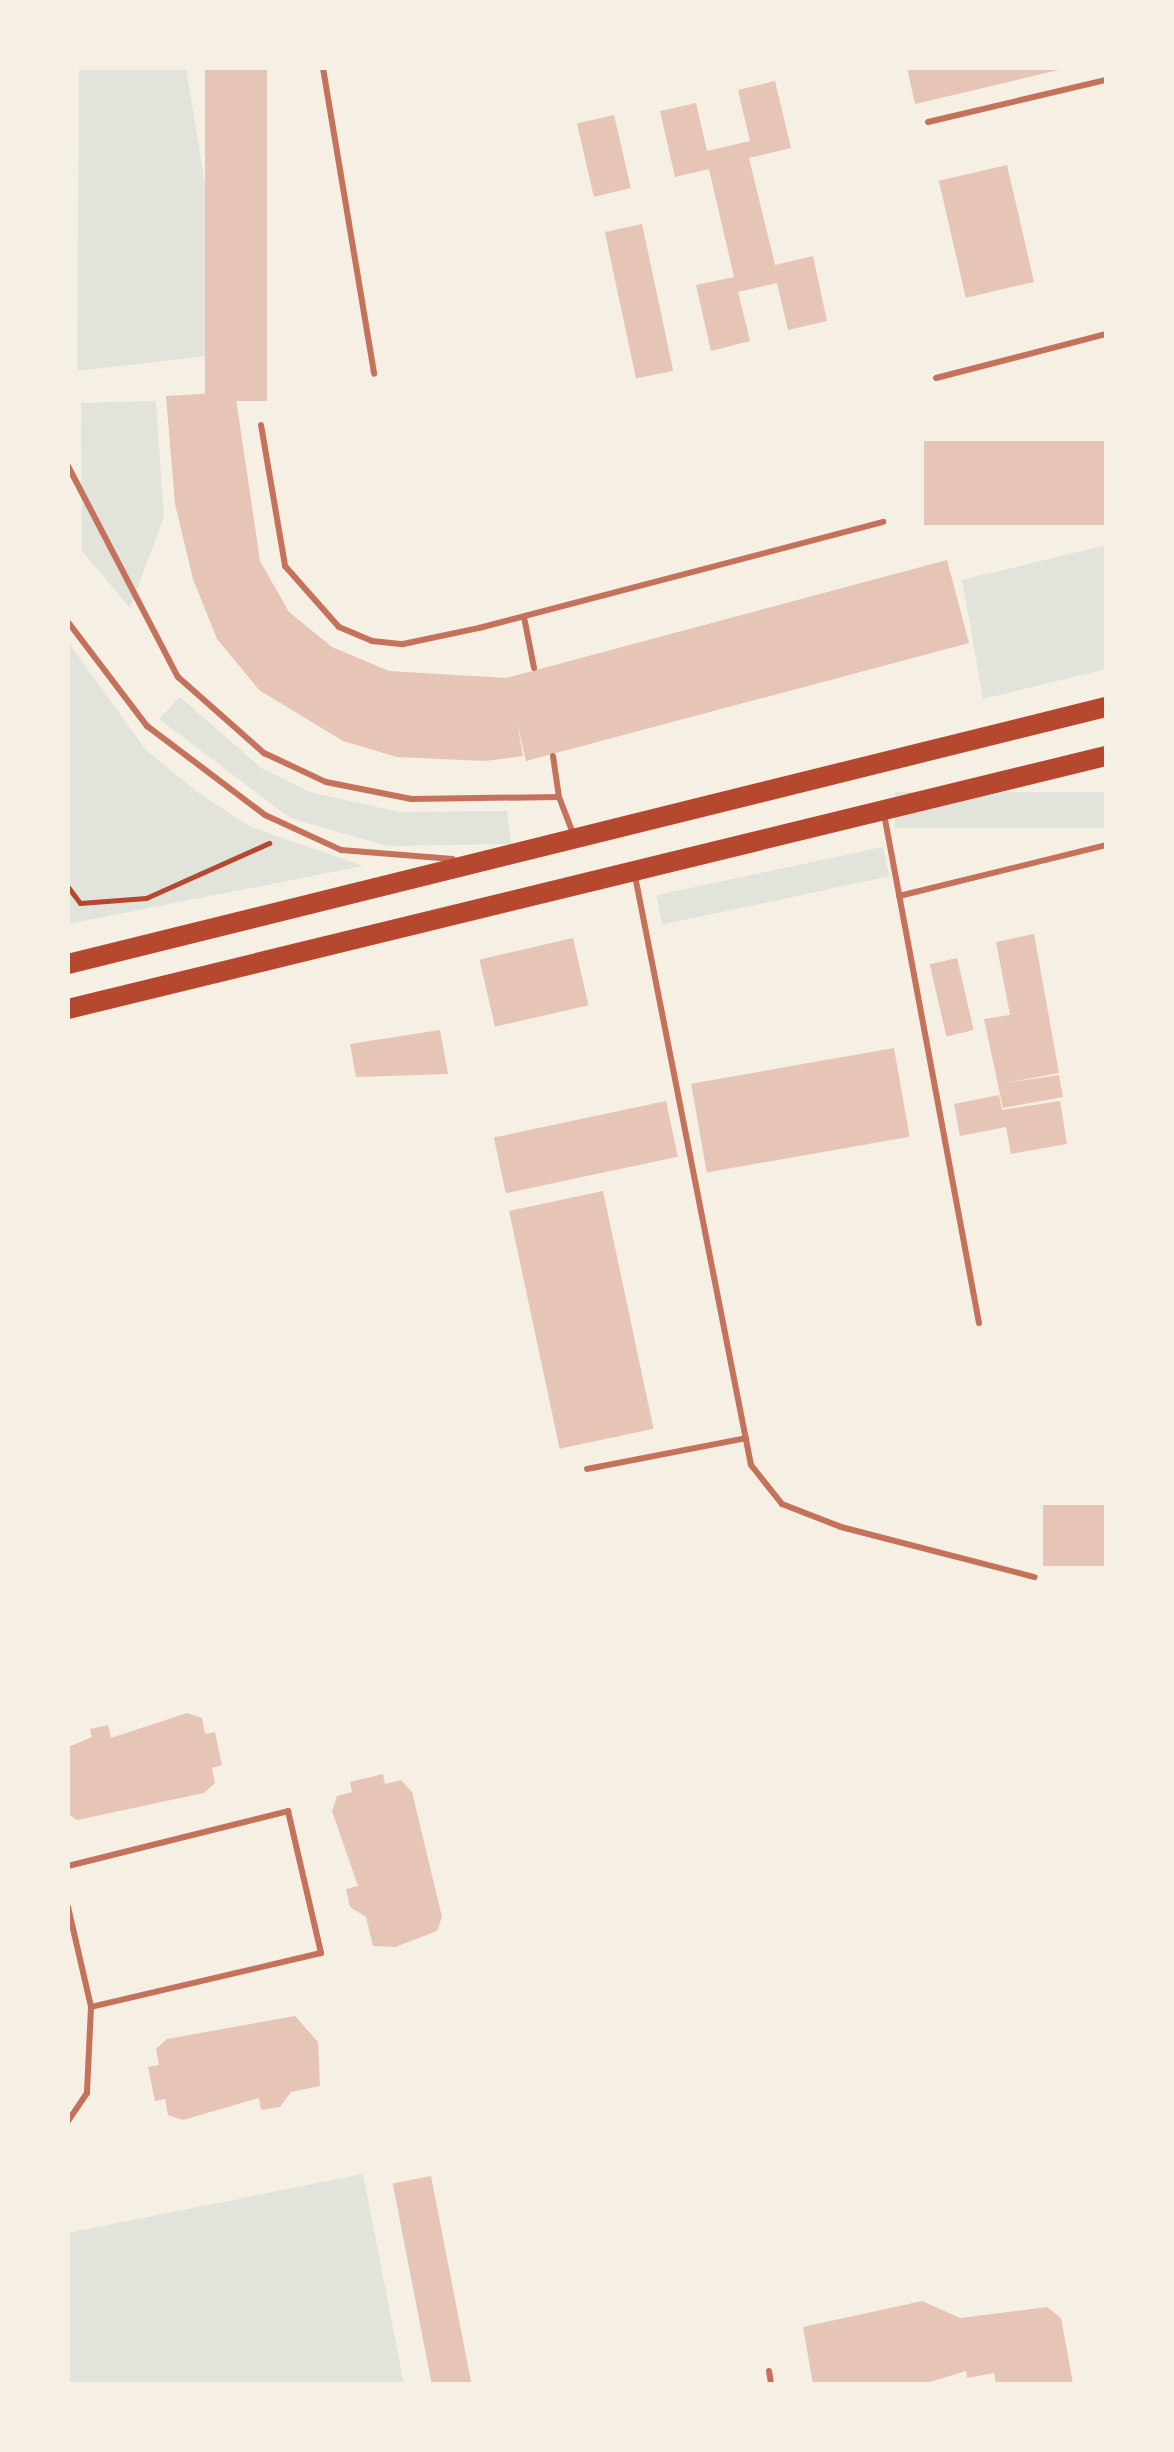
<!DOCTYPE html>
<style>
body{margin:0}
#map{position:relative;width:1174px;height:2452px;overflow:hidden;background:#f6efe4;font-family:"Fira Sans Condensed",sans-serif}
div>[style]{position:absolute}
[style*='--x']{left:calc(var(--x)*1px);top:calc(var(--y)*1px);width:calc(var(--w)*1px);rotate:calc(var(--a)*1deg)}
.green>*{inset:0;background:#e2e4dc;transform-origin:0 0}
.building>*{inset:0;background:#e6c5b7;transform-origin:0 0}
.path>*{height:5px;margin:-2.5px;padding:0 2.5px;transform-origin:2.5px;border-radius:2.5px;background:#b5482f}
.service>*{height:6px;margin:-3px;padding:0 3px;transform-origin:3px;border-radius:3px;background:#c5725c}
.primary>*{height:20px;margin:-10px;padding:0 10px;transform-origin:10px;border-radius:10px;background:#b5482f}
span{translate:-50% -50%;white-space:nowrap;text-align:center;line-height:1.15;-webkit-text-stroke:10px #f6efe4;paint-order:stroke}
.frame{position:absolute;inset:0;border:70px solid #f6efe4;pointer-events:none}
</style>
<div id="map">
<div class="green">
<i style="clip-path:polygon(79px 68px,186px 68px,233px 353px,77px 371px)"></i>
<i style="clip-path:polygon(156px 401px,164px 517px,130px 608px,82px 551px,81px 403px)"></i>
<i style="clip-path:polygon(1106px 545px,1106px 669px,983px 699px,962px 580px)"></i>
<i style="clip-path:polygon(68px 642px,146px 750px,197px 792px,251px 827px,363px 866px,68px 924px)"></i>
<i style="clip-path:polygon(180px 697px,261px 768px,310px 792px,399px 812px,507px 811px,511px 844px,387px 846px,290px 818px,159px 719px)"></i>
<i style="left:1106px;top:792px;width:36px;height:211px;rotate:90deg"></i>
<i style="left:883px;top:847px;width:30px;height:232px;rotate:78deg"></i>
<i style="clip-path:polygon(363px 2174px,404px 2384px,68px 2384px,68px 2233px)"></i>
</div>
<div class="building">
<i style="left:205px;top:68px;width:62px;height:333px"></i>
<i style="clip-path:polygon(907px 68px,1062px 68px,1063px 69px,915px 104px)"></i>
<i style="clip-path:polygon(775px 81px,791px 148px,749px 158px,775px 265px,813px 256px,827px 321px,788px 330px,777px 283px,738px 292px,750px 341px,711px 351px,696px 285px,734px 277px,709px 169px,675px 177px,660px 111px,696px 103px,707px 151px,750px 141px,738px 90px)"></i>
<i style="left:614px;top:115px;width:75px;height:38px;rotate:77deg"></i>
<i style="left:1007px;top:165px;width:120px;height:70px;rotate:77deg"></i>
<i style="left:642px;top:224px;width:150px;height:38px;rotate:78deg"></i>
<i style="clip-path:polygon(235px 392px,260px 561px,289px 612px,332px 647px,389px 671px,506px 678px,947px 560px,969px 643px,526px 761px,517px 722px,523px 756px,485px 761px,397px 757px,343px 741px,259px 690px,217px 639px,193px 579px,175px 504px,166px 396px)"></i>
<i style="left:1106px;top:441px;width:84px;height:182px;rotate:90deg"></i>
<i style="clip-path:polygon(1034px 934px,1059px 1073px,1006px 1083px,1059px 1075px,1063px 1097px,1003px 1108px,984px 1019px,1010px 1015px,996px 942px)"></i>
<i style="left:573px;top:938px;width:69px;height:96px;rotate:77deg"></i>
<i style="left:957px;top:958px;width:74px;height:28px;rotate:77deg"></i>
<i style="clip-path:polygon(440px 1030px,448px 1074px,356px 1077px,350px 1044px)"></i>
<i style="left:894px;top:1048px;width:90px;height:206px;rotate:80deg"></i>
<i style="clip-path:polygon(999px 1095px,1002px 1110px,1060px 1101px,1067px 1144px,1011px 1154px,1006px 1127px,960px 1136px,954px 1104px)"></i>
<i style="left:666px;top:1101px;width:57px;height:176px;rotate:78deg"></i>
<i style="left:603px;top:1191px;width:243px;height:96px;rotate:78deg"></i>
<i style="left:1106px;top:1505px;width:61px;height:63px;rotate:90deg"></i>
<i style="clip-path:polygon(187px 1713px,202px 1718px,205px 1734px,215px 1732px,222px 1765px,212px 1768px,215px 1783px,204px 1793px,77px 1820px,68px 1814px,68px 1747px,92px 1737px,90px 1729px,108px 1725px,111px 1738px)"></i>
<i style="clip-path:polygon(383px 1774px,385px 1784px,401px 1780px,412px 1792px,442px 1917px,437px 1931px,395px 1947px,373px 1946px,366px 1917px,350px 1907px,346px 1889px,358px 1886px,332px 1811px,337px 1796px,352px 1792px,350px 1782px)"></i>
<i style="clip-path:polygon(295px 2016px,318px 2042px,320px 2086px,291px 2092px,280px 2107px,261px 2110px,259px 2098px,183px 2120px,168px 2115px,165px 2099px,155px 2101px,148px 2067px,159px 2065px,156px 2049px,167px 2039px)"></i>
<i style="left:431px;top:2176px;width:212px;height:39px;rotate:79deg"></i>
<i style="clip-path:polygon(922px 2301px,960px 2318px,1047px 2307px,1061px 2318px,1073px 2384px,996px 2384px,994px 2373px,967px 2378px,966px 2371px,923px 2384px,813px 2384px,803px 2327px)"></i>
</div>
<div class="path">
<i style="--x:68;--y:887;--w:20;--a:53"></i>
<i style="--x:80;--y:903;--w:66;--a:-4.3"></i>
<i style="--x:146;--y:898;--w:135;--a:-24.1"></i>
</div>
<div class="service">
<i style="--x:323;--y:68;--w:310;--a:80.5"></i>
<i style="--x:928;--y:122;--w:183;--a:-13.3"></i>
<i style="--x:936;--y:378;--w:176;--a:-14.5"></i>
<i style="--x:261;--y:425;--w:143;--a:80.3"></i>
<i style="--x:285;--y:566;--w:81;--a:48.5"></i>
<i style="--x:339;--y:627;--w:36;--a:23"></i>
<i style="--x:372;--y:641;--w:31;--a:6"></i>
<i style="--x:403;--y:644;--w:78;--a:-11.9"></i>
<i style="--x:479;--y:628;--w:418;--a:-14.7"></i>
<i style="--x:68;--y:466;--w:238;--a:62.5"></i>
<i style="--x:178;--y:677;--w:115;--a:41.5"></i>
<i style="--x:264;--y:753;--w:68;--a:25.1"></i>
<i style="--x:326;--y:782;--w:87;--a:11.3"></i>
<i style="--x:411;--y:799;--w:148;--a:-0.8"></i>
<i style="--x:559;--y:797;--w:39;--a:69"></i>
<i style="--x:524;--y:617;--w:52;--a:78.9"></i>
<i style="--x:68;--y:622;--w:131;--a:52.8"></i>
<i style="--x:147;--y:726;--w:148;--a:37"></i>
<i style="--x:265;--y:815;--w:84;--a:24.7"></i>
<i style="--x:341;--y:850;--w:112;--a:4.6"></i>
<i style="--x:553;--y:756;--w:41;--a:81.7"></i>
<i style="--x:884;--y:814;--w:518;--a:79.43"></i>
<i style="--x:635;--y:876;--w:600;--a:78.86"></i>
<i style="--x:751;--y:1465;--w:50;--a:51.5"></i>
<i style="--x:782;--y:1504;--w:63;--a:21.3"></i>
<i style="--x:841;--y:1527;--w:200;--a:14.5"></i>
<i style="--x:899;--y:896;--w:213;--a:-13.8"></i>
<i style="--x:587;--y:1469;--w:162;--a:-11"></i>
<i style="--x:68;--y:1866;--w:227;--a:-14"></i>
<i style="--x:288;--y:1811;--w:146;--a:76.9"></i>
<i style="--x:321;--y:1953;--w:236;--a:166.8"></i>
<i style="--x:68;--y:1907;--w:103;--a:77"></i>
<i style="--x:91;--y:2007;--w:86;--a:92.7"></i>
<i style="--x:87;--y:2093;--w:34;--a:124"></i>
<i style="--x:769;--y:2371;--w:13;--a:81"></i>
</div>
<div class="primary">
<i style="--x:68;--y:964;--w:1069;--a:-13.91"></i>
<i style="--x:68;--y:1009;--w:1068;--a:-13.7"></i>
</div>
<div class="frame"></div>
</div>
